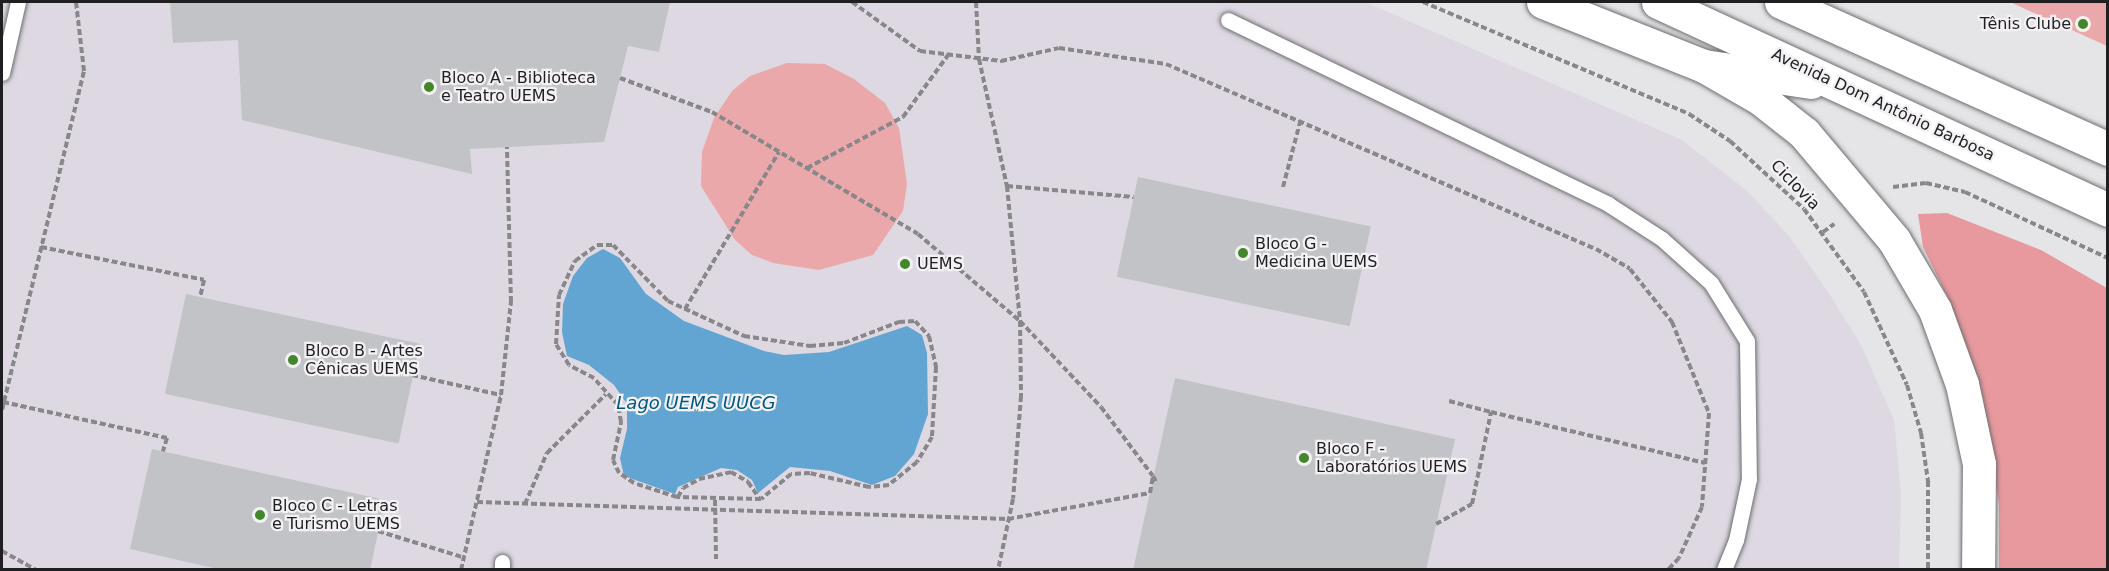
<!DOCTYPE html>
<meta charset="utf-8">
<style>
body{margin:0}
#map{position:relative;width:2109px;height:571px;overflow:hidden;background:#e5e4e7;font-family:"DejaVu Sans",sans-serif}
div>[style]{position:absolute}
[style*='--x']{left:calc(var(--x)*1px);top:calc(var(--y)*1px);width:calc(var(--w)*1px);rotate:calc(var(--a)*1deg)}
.built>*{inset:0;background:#ddd8e2}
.green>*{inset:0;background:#eaa8ab}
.forest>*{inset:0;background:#e8999e}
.water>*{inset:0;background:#62a5d2}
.building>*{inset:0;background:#c2c3c6;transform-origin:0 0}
.path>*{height:4px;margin-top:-2px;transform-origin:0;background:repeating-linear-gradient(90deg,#88878a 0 6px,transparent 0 9px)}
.roads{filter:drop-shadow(0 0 2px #6f6e71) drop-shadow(0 0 2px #6f6e71)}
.lane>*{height:15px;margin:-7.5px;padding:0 7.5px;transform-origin:7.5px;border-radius:7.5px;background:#fff}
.secondary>*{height:33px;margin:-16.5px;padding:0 16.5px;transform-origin:16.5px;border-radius:16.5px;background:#fff}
.primary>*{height:33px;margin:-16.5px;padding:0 16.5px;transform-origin:16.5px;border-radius:16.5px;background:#fff}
.dots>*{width:16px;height:16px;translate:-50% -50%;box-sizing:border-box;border:3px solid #f3f1f4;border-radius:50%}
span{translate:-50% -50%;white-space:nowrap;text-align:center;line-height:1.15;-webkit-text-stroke:4.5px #f3f1f4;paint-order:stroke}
.poi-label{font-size:16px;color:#1f1e20}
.right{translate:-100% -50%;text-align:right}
.left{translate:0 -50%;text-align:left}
.street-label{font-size:16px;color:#1f1e20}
.water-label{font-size:18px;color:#005783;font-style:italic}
.frame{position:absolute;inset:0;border:3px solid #1f1e20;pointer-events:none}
</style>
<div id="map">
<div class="built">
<i style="clip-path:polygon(2px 2px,1365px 2px,1682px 140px,1747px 191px,1789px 236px,1828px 292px,1861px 345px,1894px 420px,1901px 495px,1899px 569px,2px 569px)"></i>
</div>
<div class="green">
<i style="clip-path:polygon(2010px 2px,2107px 2px,2107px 46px)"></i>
<i style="clip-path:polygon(787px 63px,825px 64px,854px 79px,885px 103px,899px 128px,907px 184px,903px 211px,873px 255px,819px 270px,773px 263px,752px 255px,735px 240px,701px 186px,702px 152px,714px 118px,732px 91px,750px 76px)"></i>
</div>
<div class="forest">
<i style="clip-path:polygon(1947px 213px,2041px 250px,2107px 288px,2107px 569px,1999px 569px,1999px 505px,1983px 399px,1947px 296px,1923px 247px,1918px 214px)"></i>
</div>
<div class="water">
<i style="clip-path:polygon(603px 249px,620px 258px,646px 294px,684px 321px,764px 351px,784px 355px,829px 352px,907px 326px,922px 335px,927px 353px,928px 414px,914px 454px,895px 476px,872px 485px,830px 471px,790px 467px,758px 493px,752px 480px,737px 470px,721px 468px,678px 487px,675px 494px,624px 476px,620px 458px,627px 429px,627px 404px,614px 385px,589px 365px,567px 356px,562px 332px,563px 304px,573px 276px,587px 258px)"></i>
</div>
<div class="building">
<i style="clip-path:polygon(170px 2px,670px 2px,659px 52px,628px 46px,604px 142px,470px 149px,472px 174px,242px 120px,238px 40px,173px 43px)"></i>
<i style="left:1138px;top:177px;width:238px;height:102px;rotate:12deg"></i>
<i style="left:186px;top:294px;width:239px;height:102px;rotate:12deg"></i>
<i style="clip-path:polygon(1175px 378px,1455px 439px,1426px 570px,1133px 570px)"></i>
<i style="clip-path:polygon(152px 449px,385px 500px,370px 570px,222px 570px,130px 549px)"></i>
</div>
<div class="path">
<i style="--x:852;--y:2;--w:84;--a:35.8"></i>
<i style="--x:920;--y:51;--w:82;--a:7"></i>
<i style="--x:1001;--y:61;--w:59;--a:-12.6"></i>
<i style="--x:1059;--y:48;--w:108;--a:8.5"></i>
<i style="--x:1166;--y:64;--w:468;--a:23.3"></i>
<i style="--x:1596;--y:249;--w:39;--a:30"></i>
<i style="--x:1630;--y:269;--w:68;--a:51.6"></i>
<i style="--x:1672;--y:322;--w:98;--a:67.9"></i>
<i style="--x:1709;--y:413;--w:94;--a:94.3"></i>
<i style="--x:1702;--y:507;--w:56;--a:114.3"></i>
<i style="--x:1679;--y:558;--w:16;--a:133"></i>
<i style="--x:976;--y:2;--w:57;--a:87"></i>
<i style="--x:979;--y:59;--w:130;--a:77.6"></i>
<i style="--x:1007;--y:186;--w:136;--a:84.5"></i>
<i style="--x:1020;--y:321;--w:75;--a:89.2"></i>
<i style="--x:1021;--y:396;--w:103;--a:94.4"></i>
<i style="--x:1013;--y:499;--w:73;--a:101.9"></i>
<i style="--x:1423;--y:2;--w:289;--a:22.8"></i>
<i style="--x:1689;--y:114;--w:49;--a:33.4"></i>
<i style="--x:1730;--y:141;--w:100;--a:42.6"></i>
<i style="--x:1804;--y:209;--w:102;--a:54.1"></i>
<i style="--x:1864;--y:292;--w:102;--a:65.2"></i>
<i style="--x:1907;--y:385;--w:50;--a:73.7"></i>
<i style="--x:1921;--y:433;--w:49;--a:81.7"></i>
<i style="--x:1928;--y:481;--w:89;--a:90"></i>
<i style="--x:620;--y:78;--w:98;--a:20.3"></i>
<i style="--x:712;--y:112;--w:239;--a:30.6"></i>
<i style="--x:918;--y:234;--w:134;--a:40.5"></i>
<i style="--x:1020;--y:321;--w:118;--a:46.7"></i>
<i style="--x:1101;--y:407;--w:86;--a:53"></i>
<i style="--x:807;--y:168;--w:109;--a:-28"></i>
<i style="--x:903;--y:117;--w:77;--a:-54"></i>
<i style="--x:1007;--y:186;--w:127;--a:5"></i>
<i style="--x:1283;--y:187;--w:67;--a:-75.3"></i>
<i style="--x:1893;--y:187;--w:33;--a:-7"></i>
<i style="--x:1926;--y:183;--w:40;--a:13"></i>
<i style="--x:1965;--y:192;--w:157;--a:24.8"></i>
<i style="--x:1823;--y:232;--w:14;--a:-36"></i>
<i style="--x:597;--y:245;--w:16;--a:0"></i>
<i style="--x:613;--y:245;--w:78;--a:45.5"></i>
<i style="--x:668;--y:301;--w:84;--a:24.7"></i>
<i style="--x:744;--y:336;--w:67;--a:8.6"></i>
<i style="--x:810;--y:346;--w:34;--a:-5"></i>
<i style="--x:844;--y:343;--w:59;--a:-20.9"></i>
<i style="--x:899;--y:322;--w:16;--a:-4"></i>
<i style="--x:915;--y:321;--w:21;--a:47"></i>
<i style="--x:929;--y:336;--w:32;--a:77"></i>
<i style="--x:936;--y:367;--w:70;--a:93.3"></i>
<i style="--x:932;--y:437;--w:29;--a:121"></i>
<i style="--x:917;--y:462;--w:36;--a:141"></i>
<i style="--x:889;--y:485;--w:20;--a:174"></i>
<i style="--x:869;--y:487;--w:61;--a:-166.7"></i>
<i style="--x:810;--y:473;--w:19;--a:177"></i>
<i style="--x:791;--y:474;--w:39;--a:140"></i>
<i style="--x:761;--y:499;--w:84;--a:-178.6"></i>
<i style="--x:677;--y:497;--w:45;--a:-162"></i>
<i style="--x:634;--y:483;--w:18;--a:-146"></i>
<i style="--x:619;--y:473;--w:14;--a:-115"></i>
<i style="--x:613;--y:460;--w:39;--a:-78"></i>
<i style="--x:621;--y:422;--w:17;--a:-100"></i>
<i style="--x:618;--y:405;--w:36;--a:-132"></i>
<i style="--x:594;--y:378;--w:28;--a:-153"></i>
<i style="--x:569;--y:365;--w:25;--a:-122"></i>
<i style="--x:556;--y:344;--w:49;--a:-86.5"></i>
<i style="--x:559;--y:295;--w:38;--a:-65"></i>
<i style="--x:575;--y:261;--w:27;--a:-36"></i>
<i style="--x:41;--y:247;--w:166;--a:11.4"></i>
<i style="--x:204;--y:280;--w:17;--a:103"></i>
<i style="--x:685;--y:309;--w:183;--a:-59.1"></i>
<i style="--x:412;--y:375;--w:91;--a:12.7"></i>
<i style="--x:1449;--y:401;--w:43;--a:14.7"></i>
<i style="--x:3;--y:402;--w:168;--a:12.4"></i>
<i style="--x:167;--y:438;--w:14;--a:107"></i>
<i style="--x:2;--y:410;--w:349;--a:-76.4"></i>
<i style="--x:84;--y:71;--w:69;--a:-96.6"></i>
<i style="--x:678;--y:497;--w:10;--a:-61"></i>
<i style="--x:683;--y:488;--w:18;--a:-29"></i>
<i style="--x:699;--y:479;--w:33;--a:-12"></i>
<i style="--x:731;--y:472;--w:20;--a:30"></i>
<i style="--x:748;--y:482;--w:19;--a:55"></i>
<i style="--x:715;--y:500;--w:59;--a:89"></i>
<i style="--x:477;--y:502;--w:531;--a:1.83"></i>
<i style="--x:1008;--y:519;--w:144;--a:-10.4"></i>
<i style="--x:1150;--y:493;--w:17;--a:-80"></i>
<i style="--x:1153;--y:476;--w:9;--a:63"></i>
<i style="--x:525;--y:504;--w:56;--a:-66.7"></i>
<i style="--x:547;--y:453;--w:83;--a:-45"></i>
<i style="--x:1436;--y:524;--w:41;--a:-29.1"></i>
<i style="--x:1472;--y:504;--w:94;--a:-78.3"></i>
<i style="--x:1491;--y:412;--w:220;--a:13.4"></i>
<i style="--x:378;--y:531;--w:91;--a:17.2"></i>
<i style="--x:2;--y:551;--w:39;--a:29"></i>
<i style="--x:461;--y:570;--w:180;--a:-77.1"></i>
<i style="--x:501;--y:395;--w:94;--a:-83.9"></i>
<i style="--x:511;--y:302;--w:155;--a:-91.5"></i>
</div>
<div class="roads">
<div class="lane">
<i style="--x:1228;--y:20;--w:422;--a:25.8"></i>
<i style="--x:1608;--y:204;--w:64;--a:32.9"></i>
<i style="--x:1662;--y:239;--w:66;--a:41.9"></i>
<i style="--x:1711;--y:283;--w:68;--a:58.2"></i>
<i style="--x:1747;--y:341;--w:138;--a:89.2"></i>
<i style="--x:1749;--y:479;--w:62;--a:102"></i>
<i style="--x:1736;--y:540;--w:32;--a:112"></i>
<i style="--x:2;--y:73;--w:73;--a:-77.3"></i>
<i style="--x:502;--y:562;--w:8;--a:90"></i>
</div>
<div class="secondary">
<i style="--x:1543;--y:2;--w:173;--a:21.7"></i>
<i style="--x:1704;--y:66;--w:66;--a:30.1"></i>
<i style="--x:1761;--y:99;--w:55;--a:38.3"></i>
<i style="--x:1804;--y:133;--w:140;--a:49.9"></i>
<i style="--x:1894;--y:240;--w:81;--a:59.6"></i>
<i style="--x:1935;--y:310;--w:79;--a:70"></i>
<i style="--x:1962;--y:384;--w:82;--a:78"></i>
<i style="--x:1979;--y:464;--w:106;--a:90.5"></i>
</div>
<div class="primary">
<i style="--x:1658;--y:2;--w:496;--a:24.8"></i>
<i style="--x:1781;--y:2;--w:359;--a:24.2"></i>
<i style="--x:1704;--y:66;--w:108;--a:8.5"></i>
</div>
</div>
<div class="dots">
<i style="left:2083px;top:24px;background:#44872a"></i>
<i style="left:429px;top:87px;background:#44872a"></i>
<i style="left:1243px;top:253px;background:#44872a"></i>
<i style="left:905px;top:264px;background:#44872a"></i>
<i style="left:293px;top:360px;background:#44872a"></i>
<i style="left:1304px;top:458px;background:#44872a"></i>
<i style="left:260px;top:515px;background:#44872a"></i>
</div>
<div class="poi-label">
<span class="right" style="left:2071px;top:24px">Tênis Clube</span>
<span class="left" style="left:441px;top:87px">Bloco A - Biblioteca<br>e Teatro UEMS</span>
<span class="left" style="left:1255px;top:253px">Bloco G -<br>Medicina UEMS</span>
<span class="left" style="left:917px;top:264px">UEMS</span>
<span class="left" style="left:305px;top:360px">Bloco B - Artes<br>Cênicas UEMS</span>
<span class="left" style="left:1316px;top:458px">Bloco F -<br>Laboratórios UEMS</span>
<span class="left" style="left:272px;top:515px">Bloco C - Letras<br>e Turismo UEMS</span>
</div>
<div class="street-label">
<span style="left:1883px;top:105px;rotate:25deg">Avenida Dom Antônio Barbosa</span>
<span style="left:1795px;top:185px;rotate:46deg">Ciclovia</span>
</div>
<div class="water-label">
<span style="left:696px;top:403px">Lago UEMS UUCG</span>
</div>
<div class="frame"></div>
</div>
